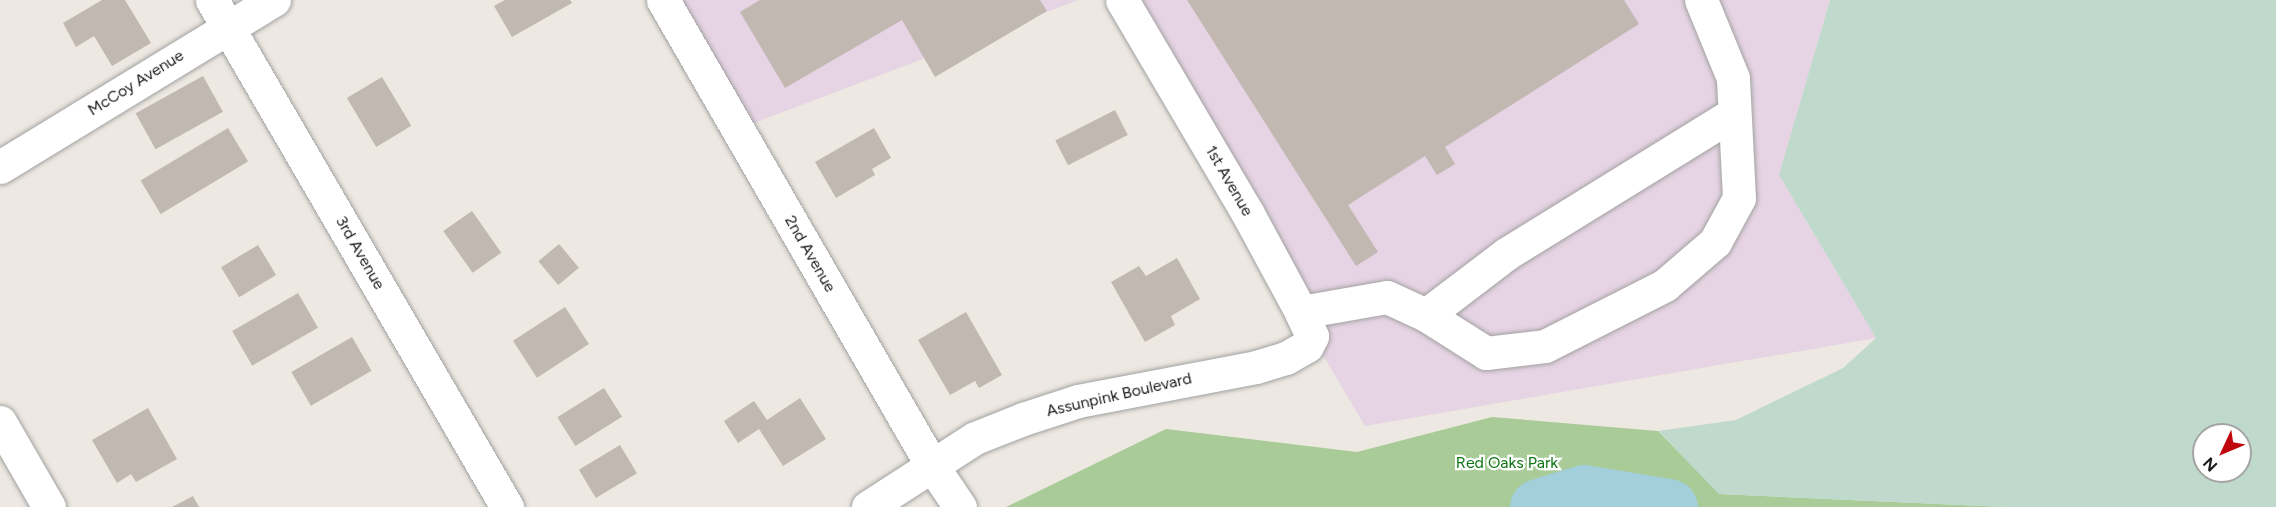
<!DOCTYPE html>
<style>
body{margin:0}
#map{position:relative;width:2276px;height:507px;overflow:hidden;background:#ede8e1;font-family:Figtree,sans-serif}
div>[style]{position:absolute}
[style*='--x']{left:calc(var(--x)*1px);top:calc(var(--y)*1px);width:calc(var(--w)*1px);rotate:calc(var(--a)*1deg)}
.industrial>*{inset:0;background:#e6d3e3}
.forest>*{inset:0;background:#a8cb97}
.wetland>*{inset:0;background:#bfdacd}
.river>*{height:57px;margin:-28.5px;padding:0 28.5px;transform-origin:28.5px;border-radius:28.5px;background:#a2cfd9}
.building>*{inset:0;background:#c1b8b1;transform-origin:0 0}
.roads{filter:drop-shadow(0 0 2px #a2a2a2) drop-shadow(0 0 2px #a2a2a2)}
.minor>*{height:33px;margin:-16.5px;padding:0 16.5px;transform-origin:16.5px;border-radius:16.5px;background:#fff}
span{translate:-50% -50%;white-space:nowrap;text-align:center;line-height:1.15;-webkit-text-stroke:4.5px #fff;paint-order:stroke}
.street-label{font-size:16px;color:#1b1b1b}
.park-label{font-size:16px;color:#0f7414}
.north{position:absolute;left:2192px;top:423px;width:60px;height:60px;box-sizing:border-box;background:#fff;border:2px solid #a4a4a4;border-radius:50%;rotate:226deg;font-size:16px;font-weight:700;line-height:24px;text-align:center;color:#1b1b1b}
.north::after{content:'';display:block;margin:auto;width:21px;height:27px;background:#c0070d;clip-path:polygon(50% 0,100% 100%,50% 72%,0 100%)}
</style>
<div id="map">
<div class="industrial">
<i style="clip-path:polygon(660px 0,1078px 0,736px 130px)"></i>
<i style="clip-path:polygon(1112px 0,1830px 0,1779px 175px,1876px 338px,1365px 426px)"></i>
</div>
<div class="forest">
<i style="clip-path:polygon(1492px 417px,1658px 431px,1720px 494px,2006px 507px,1006px 507px,1166px 429px,1357px 452px)"></i>
</div>
<div class="wetland">
<i style="clip-path:polygon(evenodd,1830px 0,2276px 0,2276px 507px,2006px 507px,1719px 494px,1658px 431px,1736px 420px,1843px 368px,1876px 338px,1779px 175px,1830px 0,2204px 435px,2240px 435px,2240px 471px,2204px 471px,2204px 435px)"></i>
</div>
<div class="river">
<i style="--x:1538;--y:507;--w:48;--a:-16.9"></i>
<i style="--x:1584;--y:493;--w:86;--a:9.4"></i>
</div>
<div class="building">
<i style="clip-path:polygon(102px 0,125px 0,151px 43px,112px 66px,94px 36px,76px 47px,63px 23px)"></i>
<i style="clip-path:polygon(505px 0,570px 0,572px 3px,512px 37px,494px 6px)"></i>
<i style="clip-path:polygon(760px 0,1040px 0,1047px 11px,935px 77px,902px 20px,785px 88px,740px 12px)"></i>
<i style="clip-path:polygon(1187px 0,1624px 0,1639px 24px,1445px 147px,1455px 164px,1437px 175px,1425px 156px,1348px 205px,1378px 252px,1356px 266px)"></i>
<i style="left:203px;top:76px;width:41px;height:77px;rotate:61deg"></i>
<i style="left:382px;top:77px;width:57px;height:41px;rotate:59deg"></i>
<i style="left:1115px;top:110px;width:28px;height:67px;rotate:63deg"></i>
<i style="left:228px;top:128px;width:39px;height:102px;rotate:59deg"></i>
<i style="clip-path:polygon(874px 128px,891px 158px,872px 169px,875px 175px,836px 198px,815px 162px)"></i>
<i style="left:472px;top:211px;width:51px;height:35px;rotate:55deg"></i>
<i style="left:559px;top:244px;width:31px;height:27px;rotate:50deg"></i>
<i style="left:258px;top:245px;width:35px;height:43px;rotate:59deg"></i>
<i style="clip-path:polygon(1177px 258px,1200px 299px,1171px 316px,1175px 325px,1145px 342px,1111px 282px,1139px 266px,1146px 276px)"></i>
<i style="left:298px;top:293px;width:40px;height:76px;rotate:60deg"></i>
<i style="left:565px;top:307px;width:44px;height:62px;rotate:57deg"></i>
<i style="clip-path:polygon(966px 312px,1002px 375px,979px 388px,975px 381px,950px 395px,918px 340px)"></i>
<i style="left:352px;top:337px;width:39px;height:70px;rotate:60deg"></i>
<i style="left:604px;top:388px;width:34px;height:55px;rotate:58deg"></i>
<i style="clip-path:polygon(800px 398px,826px 439px,783px 466px,759px 429px,738px 443px,724px 421px,754px 401px,767px 420px)"></i>
<i style="clip-path:polygon(148px 408px,177px 459px,136px 482px,131px 474px,117px 483px,92px 440px)"></i>
<i style="left:620px;top:445px;width:33px;height:48px;rotate:59deg"></i>
<i style="clip-path:polygon(193px 496px,199px 507px,172px 507px)"></i>
</div>
<div class="roads">
<div class="minor">
<i style="--x:212;--y:0;--w:587;--a:59.81"></i>
<i style="--x:663;--y:0;--w:536;--a:59.99"></i>
<i style="--x:931;--y:464;--w:52;--a:56"></i>
<i style="--x:0;--y:167;--w:321;--a:-31.4"></i>
<i style="--x:1301;--y:312;--w:87;--a:-9.9"></i>
<i style="--x:1387;--y:297;--w:43;--a:24.8"></i>
<i style="--x:1426;--y:315;--w:71;--a:32.3"></i>
<i style="--x:1486;--y:353;--w:59;--a:-6.8"></i>
<i style="--x:1545;--y:346;--w:135;--a:-26.9"></i>
<i style="--x:1665;--y:285;--w:66;--a:-40.7"></i>
<i style="--x:1715;--y:242;--w:50;--a:-61.4"></i>
<i style="--x:1739;--y:198;--w:120;--a:-92.9"></i>
<i style="--x:1733;--y:78;--w:84;--a:-112.3"></i>
<i style="--x:1426;--y:315;--w:101;--a:-37.3"></i>
<i style="--x:1506;--y:254;--w:268;--a:-31.7"></i>
<i style="--x:0;--y:422;--w:98;--a:60"></i>
<i style="--x:868;--y:507;--w:127;--a:-32.8"></i>
<i style="--x:975;--y:438;--w:52;--a:-21.6"></i>
<i style="--x:1023;--y:419;--w:58;--a:-18.1"></i>
<i style="--x:1078;--y:401;--w:181;--a:-10.8"></i>
<i style="--x:1256;--y:367;--w:31;--a:-17"></i>
<i style="--x:1286;--y:358;--w:24;--a:-30"></i>
<i style="--x:1307;--y:346;--w:11;--a:-63"></i>
<i style="--x:1312;--y:336;--w:26;--a:-115"></i>
<i style="--x:1301;--y:312;--w:111;--a:-118.4"></i>
<i style="--x:1248;--y:214;--w:248;--a:-120.5"></i>
</div>
</div>
<div class="street-label">
<span style="left:136px;top:83px;rotate:-32deg">McCoy Avenue</span>
<span style="left:1229px;top:181px;rotate:60deg">1st Avenue</span>
<span style="left:360px;top:253px;rotate:60deg">3rd Avenue</span>
<span style="left:810px;top:254px;rotate:60deg">2nd Avenue</span>
<span style="left:1119px;top:395px;rotate:-13deg">Assunpink Boulevard</span>
</div>
<div class="park-label">
<span style="left:1507px;top:463px">Red Oaks Park</span>
</div>
<div class="north">N</div>
</div>
